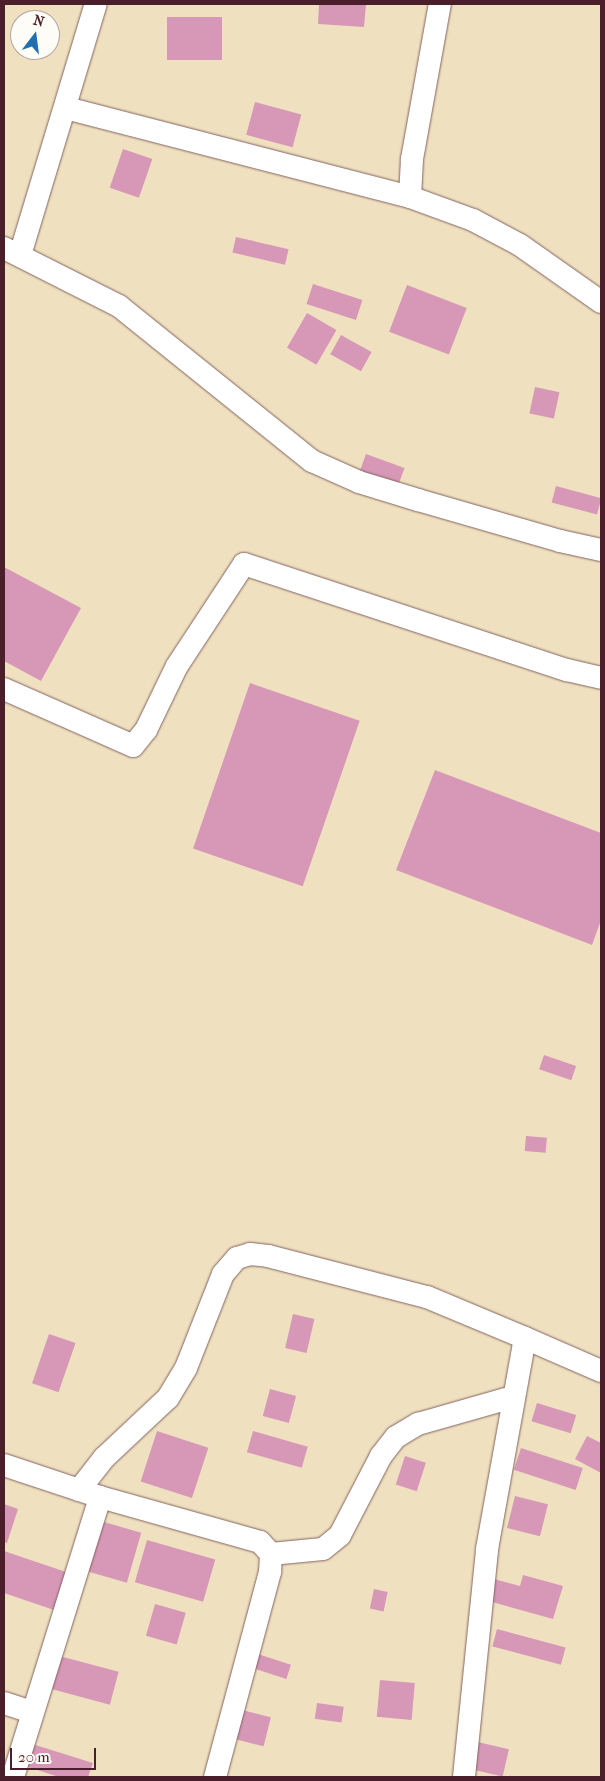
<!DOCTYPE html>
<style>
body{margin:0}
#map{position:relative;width:605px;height:1781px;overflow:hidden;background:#efe1c0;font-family:"IM FELL French Canon",serif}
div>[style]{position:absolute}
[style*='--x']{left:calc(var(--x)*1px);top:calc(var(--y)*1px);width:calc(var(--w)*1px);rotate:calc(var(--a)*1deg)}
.building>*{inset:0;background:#d798b8;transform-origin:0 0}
.roads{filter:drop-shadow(0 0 1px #84635f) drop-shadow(0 0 1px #84635f)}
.street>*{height:22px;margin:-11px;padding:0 11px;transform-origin:11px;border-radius:11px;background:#fff}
span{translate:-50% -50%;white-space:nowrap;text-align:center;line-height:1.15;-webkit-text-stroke:5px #fdfcf7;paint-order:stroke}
.frame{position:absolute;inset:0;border:5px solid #4a1f2b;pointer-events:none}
.north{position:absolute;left:10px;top:10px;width:50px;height:50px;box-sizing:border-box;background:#fdfcf7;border:1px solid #b5a4a5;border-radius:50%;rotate:15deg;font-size:14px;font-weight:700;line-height:20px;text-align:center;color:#4a1f2b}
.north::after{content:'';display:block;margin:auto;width:18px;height:22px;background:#1f6fb2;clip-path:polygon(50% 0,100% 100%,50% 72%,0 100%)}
.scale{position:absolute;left:10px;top:1748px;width:86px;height:22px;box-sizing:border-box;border:2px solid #4a1f2b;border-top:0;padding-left:6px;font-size:15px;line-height:18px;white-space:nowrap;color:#4a1f2b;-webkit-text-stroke:4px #fdfcf7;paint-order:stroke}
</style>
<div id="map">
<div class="building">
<i style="clip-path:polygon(319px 4px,366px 4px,364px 27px,318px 24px)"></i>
<i style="left:167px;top:17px;width:55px;height:43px"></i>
<i style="left:255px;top:102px;width:48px;height:34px;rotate:15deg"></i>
<i style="left:123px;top:149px;width:31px;height:41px;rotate:19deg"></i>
<i style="left:236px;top:237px;width:54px;height:16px;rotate:13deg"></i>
<i style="left:313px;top:284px;width:52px;height:21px;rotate:18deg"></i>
<i style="left:407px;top:285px;width:64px;height:50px;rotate:21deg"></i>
<i style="left:307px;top:313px;width:34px;height:40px;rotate:30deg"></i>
<i style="left:341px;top:335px;width:35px;height:22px;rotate:29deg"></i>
<i style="left:535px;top:387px;width:25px;height:27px;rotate:12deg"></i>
<i style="left:366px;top:454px;width:41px;height:20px;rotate:20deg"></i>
<i style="left:556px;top:486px;width:47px;height:17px;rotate:15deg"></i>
<i style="clip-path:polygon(4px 567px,81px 608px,41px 681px,4px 661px)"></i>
<i style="left:250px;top:683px;width:116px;height:175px;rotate:19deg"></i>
<i style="clip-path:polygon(435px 770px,601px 833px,601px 920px,592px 945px,396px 870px)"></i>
<i style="left:544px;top:1055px;width:34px;height:15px;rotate:19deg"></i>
<i style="left:526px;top:1136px;width:21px;height:15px;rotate:5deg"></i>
<i style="left:293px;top:1314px;width:22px;height:35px;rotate:13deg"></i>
<i style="left:49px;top:1334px;width:28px;height:52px;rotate:19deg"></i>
<i style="left:270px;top:1389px;width:27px;height:28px;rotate:15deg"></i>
<i style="left:537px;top:1403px;width:41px;height:19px;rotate:17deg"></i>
<i style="left:157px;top:1431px;width:54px;height:53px;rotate:18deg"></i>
<i style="left:253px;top:1431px;width:57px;height:22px;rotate:16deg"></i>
<i style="clip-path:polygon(587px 1436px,601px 1443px,601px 1473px,575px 1459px)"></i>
<i style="left:521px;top:1448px;width:65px;height:23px;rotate:18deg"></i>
<i style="left:405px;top:1456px;width:22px;height:30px;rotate:18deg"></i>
<i style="left:515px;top:1496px;width:34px;height:33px;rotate:14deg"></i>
<i style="clip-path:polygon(4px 1504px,18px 1509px,7px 1543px,4px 1542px)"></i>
<i style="left:97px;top:1520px;width:46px;height:52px;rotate:16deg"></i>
<i style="left:147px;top:1540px;width:71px;height:44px;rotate:16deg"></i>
<i style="clip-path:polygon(4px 1551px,66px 1572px,54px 1610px,4px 1593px)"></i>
<i style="clip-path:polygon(523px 1575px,563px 1586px,553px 1619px,485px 1600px,490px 1578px,520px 1586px)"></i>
<i style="left:374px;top:1589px;width:14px;height:20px;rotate:12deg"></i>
<i style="left:155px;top:1604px;width:32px;height:33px;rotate:16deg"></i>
<i style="left:497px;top:1629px;width:71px;height:18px;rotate:15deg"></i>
<i style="left:252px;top:1652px;width:41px;height:15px;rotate:18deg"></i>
<i style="left:52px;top:1654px;width:69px;height:34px;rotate:15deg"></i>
<i style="left:380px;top:1680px;width:35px;height:37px;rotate:5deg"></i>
<i style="left:317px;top:1703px;width:27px;height:16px;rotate:8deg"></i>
<i style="left:234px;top:1708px;width:38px;height:30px;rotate:14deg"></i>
<i style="left:469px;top:1740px;width:41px;height:28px;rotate:13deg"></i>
<i style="clip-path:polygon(29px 1743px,93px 1763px,88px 1777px,59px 1777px,22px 1765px)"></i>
</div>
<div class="roads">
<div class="street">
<i style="--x:66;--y:108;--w:355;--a:14.5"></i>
<i style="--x:410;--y:197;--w:67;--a:20.1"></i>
<i style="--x:473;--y:220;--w:53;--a:28"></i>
<i style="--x:520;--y:245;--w:99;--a:35.1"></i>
<i style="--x:410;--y:197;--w:38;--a:-87"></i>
<i style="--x:412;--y:159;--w:158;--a:-79.8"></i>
<i style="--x:4;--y:248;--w:129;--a:26.8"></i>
<i style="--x:119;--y:306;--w:248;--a:38.8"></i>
<i style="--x:312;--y:461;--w:51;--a:24.1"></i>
<i style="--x:359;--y:482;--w:62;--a:17"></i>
<i style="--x:418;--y:500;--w:148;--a:16.1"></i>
<i style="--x:560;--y:541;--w:42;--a:12.4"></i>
<i style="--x:20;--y:255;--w:262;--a:-73.2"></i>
<i style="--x:4;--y:689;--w:141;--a:23.8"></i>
<i style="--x:133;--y:746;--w:21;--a:-51"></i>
<i style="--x:146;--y:730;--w:71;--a:-64.2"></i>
<i style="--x:177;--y:666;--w:122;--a:-56.7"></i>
<i style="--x:244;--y:564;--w:340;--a:18.2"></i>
<i style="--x:567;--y:670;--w:35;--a:13"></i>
<i style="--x:4;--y:1465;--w:101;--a:18.4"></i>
<i style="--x:100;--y:1497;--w:166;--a:15.7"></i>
<i style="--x:260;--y:1542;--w:16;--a:47"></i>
<i style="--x:271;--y:1554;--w:18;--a:93"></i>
<i style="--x:270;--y:1572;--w:212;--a:105"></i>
<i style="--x:79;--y:1490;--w:41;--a:-52"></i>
<i style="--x:104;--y:1458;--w:88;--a:-43.2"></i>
<i style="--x:168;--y:1398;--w:35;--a:-59"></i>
<i style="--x:186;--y:1368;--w:101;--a:-68.5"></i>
<i style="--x:223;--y:1274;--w:21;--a:-49"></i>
<i style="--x:237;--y:1258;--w:14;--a:-17"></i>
<i style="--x:250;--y:1254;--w:18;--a:6"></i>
<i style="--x:268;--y:1256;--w:164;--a:14.5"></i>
<i style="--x:427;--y:1297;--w:106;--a:22.7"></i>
<i style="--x:271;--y:1554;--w:52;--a:-5.5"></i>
<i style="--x:323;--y:1549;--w:22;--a:-39"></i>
<i style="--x:340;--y:1535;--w:89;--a:-62.6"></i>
<i style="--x:381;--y:1456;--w:24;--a:-52"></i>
<i style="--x:396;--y:1437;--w:26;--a:-31"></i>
<i style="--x:418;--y:1424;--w:99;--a:-15.9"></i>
<i style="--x:4;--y:1703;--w:29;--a:18"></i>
<i style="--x:13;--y:1777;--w:293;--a:-72.7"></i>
<i style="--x:464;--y:1777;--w:229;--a:-84.2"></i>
<i style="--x:487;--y:1549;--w:214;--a:-79.8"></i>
<i style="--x:525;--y:1338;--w:83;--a:23.5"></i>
</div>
</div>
<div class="frame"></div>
<div class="north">N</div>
<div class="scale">20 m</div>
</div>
